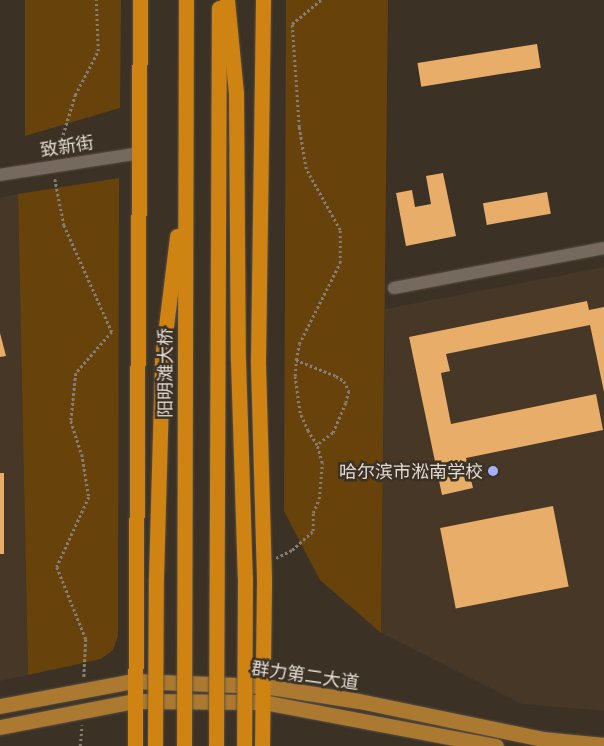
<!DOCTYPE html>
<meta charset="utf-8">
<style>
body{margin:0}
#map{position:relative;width:604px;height:746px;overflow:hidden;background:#3b3125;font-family:Ubuntu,"Noto Sans SC",sans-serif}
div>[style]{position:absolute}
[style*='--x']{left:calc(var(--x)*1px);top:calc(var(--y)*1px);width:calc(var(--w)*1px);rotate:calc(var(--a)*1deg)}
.built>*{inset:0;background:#463726}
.green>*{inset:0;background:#68420b}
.building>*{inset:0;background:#e8ad68;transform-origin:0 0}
.path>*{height:2.5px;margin-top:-1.25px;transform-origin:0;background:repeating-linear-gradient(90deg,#867d74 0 2.5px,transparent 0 5px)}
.roads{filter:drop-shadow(0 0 1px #574f45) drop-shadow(0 0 1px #574f45)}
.minor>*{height:12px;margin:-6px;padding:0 6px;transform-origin:6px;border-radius:6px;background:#766a5e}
.major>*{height:15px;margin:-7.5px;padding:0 7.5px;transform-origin:7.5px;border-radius:7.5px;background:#ab7930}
.highway>*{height:15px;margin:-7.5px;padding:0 7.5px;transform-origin:7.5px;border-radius:7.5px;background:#ce8312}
.bridges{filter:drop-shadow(0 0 1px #574f45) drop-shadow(0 0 1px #574f45)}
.highway-bridge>*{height:15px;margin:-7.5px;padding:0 7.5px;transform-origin:7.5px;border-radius:7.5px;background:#ce8312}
.dots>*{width:14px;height:14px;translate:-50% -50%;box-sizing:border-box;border:2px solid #3b3125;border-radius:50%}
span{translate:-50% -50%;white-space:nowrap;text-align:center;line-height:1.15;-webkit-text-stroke:5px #3b3125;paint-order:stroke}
.street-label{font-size:18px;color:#e0d9d2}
.poi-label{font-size:18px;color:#e0d9d2}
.right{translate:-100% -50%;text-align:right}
</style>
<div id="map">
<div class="built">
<i style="clip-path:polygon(18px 194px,28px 675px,0 681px,0 198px)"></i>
<i style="clip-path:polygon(604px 267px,604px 711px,522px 704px,381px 633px,385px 309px)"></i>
</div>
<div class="green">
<i style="clip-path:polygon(25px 0,121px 0,120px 108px,25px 136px)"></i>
<i style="clip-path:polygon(286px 0,388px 0,381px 633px,320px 580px,284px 511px)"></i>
<i style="clip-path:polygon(119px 178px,118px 636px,113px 650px,101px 659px,28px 675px,18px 194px)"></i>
</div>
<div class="building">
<i style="left:537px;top:44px;width:24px;height:121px;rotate:81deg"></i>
<i style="clip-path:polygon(443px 173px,456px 236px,406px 246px,396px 193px,412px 190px,415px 207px,431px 204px,426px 176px)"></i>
<i style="left:547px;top:192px;width:22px;height:65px;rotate:80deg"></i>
<i style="clip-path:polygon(587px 301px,589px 310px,604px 307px,604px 392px,590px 325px,446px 354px,450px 371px,441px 373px,451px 424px,596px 394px,603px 430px,466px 458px,473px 488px,442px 495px,409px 337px)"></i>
<i style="clip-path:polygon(0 333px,6px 356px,0 357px)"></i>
<i style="left:0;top:473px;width:4px;height:81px"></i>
<i style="left:553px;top:506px;width:82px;height:115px;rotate:79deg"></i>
</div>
<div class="path">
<i style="--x:57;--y:154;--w:62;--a:-73"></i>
<i style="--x:75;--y:95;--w:50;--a:-62.4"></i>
<i style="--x:98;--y:51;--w:51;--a:-92.2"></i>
<i style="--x:55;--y:179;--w:47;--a:78.9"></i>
<i style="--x:64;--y:225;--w:117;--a:65.8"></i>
<i style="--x:112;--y:332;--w:55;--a:131.3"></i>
<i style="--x:76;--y:373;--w:48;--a:95.9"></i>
<i style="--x:71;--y:421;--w:35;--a:72"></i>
<i style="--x:82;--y:454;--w:44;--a:80.8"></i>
<i style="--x:89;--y:497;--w:77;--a:114.6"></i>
<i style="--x:57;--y:567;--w:78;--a:68.1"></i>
<i style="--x:86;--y:639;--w:38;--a:93"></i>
<i style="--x:296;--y:360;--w:43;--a:21.8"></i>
<i style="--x:336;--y:376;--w:9;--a:32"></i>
<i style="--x:344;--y:381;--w:11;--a:63"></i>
<i style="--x:349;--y:391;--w:12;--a:104"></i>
<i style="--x:346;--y:403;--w:33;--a:113"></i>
<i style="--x:333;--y:433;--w:20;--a:143"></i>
<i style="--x:276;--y:558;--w:18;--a:-27"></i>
<i style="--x:292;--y:550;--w:28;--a:-42"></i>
<i style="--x:313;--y:531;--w:18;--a:-90"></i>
<i style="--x:313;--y:513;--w:15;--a:-67"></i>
<i style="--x:319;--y:499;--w:36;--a:-85"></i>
<i style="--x:322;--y:463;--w:19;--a:-106"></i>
<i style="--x:317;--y:445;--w:17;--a:-123"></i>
<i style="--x:308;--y:431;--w:20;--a:-114"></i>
<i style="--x:300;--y:413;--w:37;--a:-98"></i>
<i style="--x:295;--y:376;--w:16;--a:-86"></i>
<i style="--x:296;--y:360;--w:16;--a:-79"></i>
<i style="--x:299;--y:344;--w:91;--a:-63.2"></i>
<i style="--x:340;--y:263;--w:33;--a:-90"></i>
<i style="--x:340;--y:230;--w:70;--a:-119.1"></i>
<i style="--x:306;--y:169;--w:43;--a:-99.5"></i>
<i style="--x:299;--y:127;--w:103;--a:-93.9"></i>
<i style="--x:292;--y:24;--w:38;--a:-40"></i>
<i style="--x:80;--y:746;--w:21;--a:-85"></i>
</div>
<div class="roads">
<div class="minor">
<i style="--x:0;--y:175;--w:142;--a:-8.9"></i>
<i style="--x:394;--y:288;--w:214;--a:-10.8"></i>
</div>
<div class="major">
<i style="--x:0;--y:706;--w:136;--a:-10.6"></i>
<i style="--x:134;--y:681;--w:130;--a:2.2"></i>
<i style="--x:264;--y:686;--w:96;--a:9"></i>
<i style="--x:359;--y:701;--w:187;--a:11.7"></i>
<i style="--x:542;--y:739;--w:62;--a:5.5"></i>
<i style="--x:0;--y:727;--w:136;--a:-11"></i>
<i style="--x:134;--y:701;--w:129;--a:0.4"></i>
<i style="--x:263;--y:702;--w:237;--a:10.7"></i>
</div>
<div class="highway">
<i style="--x:135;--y:746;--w:746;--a:-89.62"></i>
<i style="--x:262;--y:746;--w:167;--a:-89.3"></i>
<i style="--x:264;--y:579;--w:219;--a:-91.6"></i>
<i style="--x:258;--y:360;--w:360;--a:-89.2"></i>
</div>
</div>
<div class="bridges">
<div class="highway-bridge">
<i style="--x:227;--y:0;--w:94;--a:84.5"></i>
<i style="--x:236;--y:94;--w:266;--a:89.6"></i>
<i style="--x:238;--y:360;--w:218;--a:88.2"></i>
<i style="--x:245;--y:578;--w:168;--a:90.3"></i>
<i style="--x:155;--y:746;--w:169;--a:-89.7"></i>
<i style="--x:156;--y:577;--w:218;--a:-88.4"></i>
<i style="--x:162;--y:359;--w:124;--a:-83"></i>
<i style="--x:184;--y:746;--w:746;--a:-89.85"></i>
<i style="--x:216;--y:746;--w:738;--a:-89.77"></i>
</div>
</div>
<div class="dots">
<i style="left:493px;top:471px;background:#a8b0fc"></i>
</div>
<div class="street-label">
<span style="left:67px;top:146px;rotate:-9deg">致新街</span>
<span style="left:165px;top:373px;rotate:-90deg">阳明滩大桥</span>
<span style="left:305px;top:675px;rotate:8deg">群力第二大道</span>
</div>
<div class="poi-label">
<span class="right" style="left:483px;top:471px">哈尔滨市淞南学校</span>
</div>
</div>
